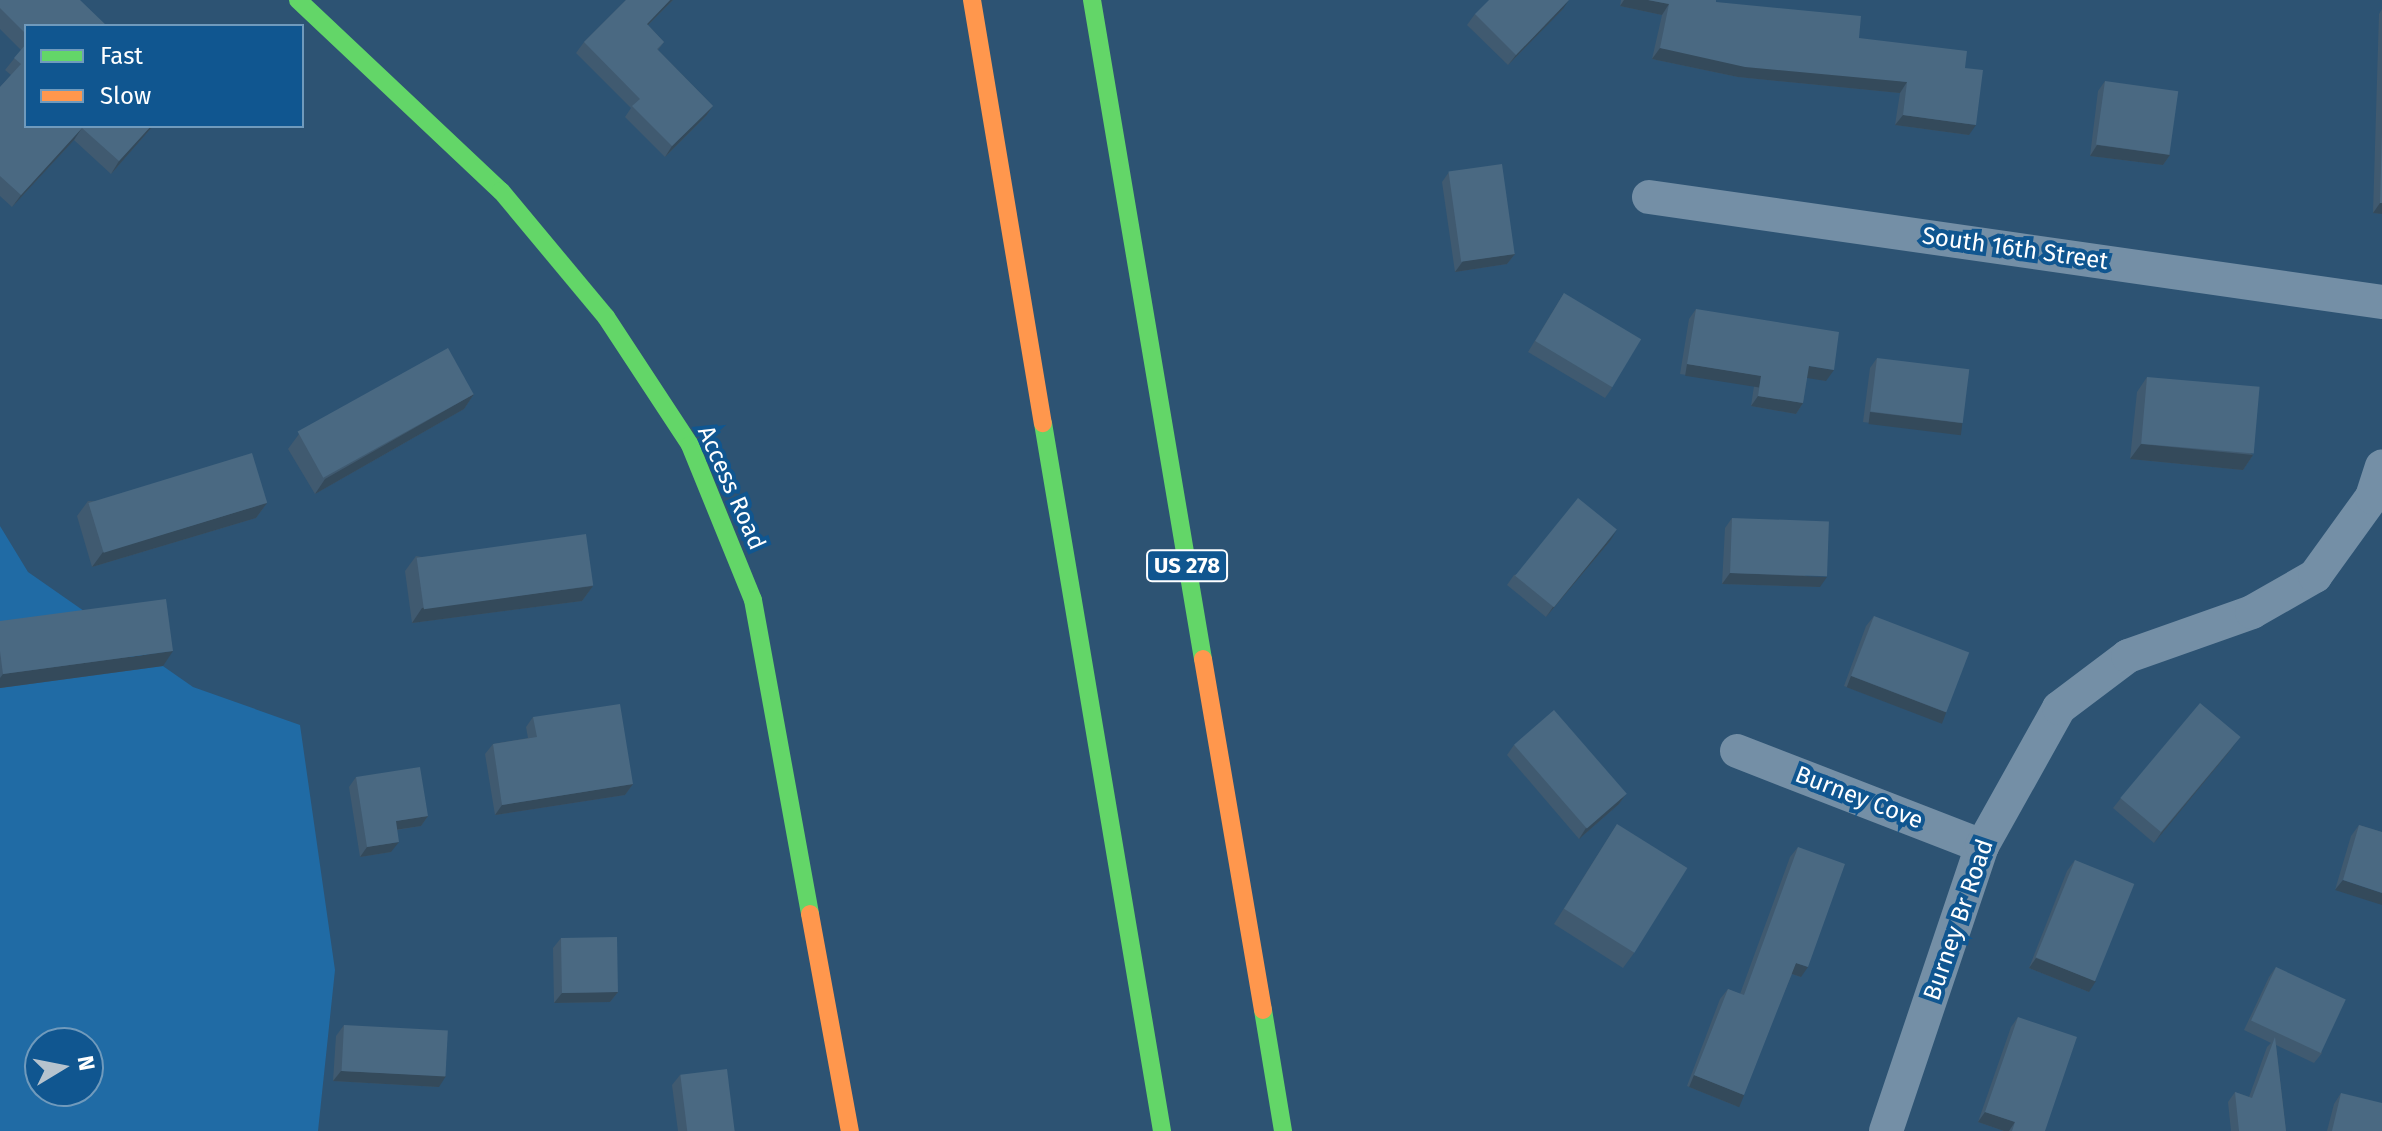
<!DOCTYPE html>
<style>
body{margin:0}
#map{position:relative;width:2382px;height:1131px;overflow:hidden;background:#2d5373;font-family:"Fira Sans",sans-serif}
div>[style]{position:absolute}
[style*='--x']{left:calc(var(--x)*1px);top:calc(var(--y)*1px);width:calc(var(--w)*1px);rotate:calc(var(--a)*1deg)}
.green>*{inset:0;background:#206ba5}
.street>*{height:34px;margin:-17px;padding:0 17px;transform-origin:17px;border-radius:17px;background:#748fa6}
.fast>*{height:18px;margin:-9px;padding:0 9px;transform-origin:9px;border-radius:9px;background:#63d668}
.slow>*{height:18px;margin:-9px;padding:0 9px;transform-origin:9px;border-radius:9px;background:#ff974d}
.wall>*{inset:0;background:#405a70}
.shaded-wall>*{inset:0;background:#344a5b;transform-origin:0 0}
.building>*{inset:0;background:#4a6982;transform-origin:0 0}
span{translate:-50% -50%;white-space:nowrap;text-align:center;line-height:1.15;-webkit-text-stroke:8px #105690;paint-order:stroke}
.shield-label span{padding:2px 6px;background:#105690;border:2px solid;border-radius:6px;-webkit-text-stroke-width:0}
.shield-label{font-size:22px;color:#fff;font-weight:700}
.street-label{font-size:24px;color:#fff}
.legend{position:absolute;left:24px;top:24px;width:280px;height:104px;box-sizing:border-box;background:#105690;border:2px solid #709abc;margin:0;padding:10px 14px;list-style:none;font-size:24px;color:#fff}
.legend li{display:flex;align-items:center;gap:16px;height:40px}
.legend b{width:40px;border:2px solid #709abc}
.north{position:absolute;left:24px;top:1027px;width:80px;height:80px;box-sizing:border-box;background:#105690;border:2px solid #709abc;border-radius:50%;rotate:80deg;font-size:22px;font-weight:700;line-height:32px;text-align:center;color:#fff}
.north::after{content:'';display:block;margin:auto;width:28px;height:36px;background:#b6c3ce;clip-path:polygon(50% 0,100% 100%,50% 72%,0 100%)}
</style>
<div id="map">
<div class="green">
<i style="clip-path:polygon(evenodd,0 526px,28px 572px,193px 687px,300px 725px,335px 970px,318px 1131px,0 1131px,0 526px,40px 1043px,88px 1043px,88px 1091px,40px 1091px,40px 1043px)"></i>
</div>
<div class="street">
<i style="--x:1649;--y:197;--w:740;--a:8.15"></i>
<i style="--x:1737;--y:751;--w:263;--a:21.2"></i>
<i style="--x:1886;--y:1131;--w:301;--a:-71.4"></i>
<i style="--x:1982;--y:846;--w:158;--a:-60.8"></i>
<i style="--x:2059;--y:708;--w:86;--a:-37"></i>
<i style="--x:2128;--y:656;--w:132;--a:-19.5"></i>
<i style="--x:2252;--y:612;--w:73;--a:-29.7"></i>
<i style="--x:2315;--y:576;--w:97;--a:-54.2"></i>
<i style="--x:2372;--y:497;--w:32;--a:-72"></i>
</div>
<div class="fast">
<i style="--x:298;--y:0;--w:279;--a:43.3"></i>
<i style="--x:501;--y:191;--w:164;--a:50.2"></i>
<i style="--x:606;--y:317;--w:153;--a:56.7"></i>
<i style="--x:690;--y:445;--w:167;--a:67.9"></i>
<i style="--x:753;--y:600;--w:319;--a:79.7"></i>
<i style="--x:1092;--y:0;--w:668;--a:80.44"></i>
<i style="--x:1043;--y:423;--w:718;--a:80.46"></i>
<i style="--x:1263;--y:1010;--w:123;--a:80.6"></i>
</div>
<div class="slow">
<i style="--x:972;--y:0;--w:429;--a:80.5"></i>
<i style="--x:1203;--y:659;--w:356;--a:80.3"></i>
<i style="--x:810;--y:914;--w:221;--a:79.6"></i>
</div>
<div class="wall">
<i style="clip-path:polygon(0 0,26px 26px,26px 126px,153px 126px,111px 174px,74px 140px,12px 207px,0 196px,0 87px,11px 75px,5px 70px,21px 50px,0 29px)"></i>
<i style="clip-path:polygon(626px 0,673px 0,648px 25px,664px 42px,658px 50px,713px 106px,706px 116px,665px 157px,625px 117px,631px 108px,576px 53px,584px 42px)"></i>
<i style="clip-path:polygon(1621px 0,1716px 0,1716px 2px,1859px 38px,1965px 68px,1969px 135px,1895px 125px,1900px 93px,1738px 77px,1652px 59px,1662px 15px,1620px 6px)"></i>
<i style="clip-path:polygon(1563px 9px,1508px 65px,1467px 25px,1475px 14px)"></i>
<i style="clip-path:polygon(2382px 9px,2382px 214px,2373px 213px,2379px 14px)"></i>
<i style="clip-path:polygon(2105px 81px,2170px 155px,2163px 165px,2090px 156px,2098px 91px)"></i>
<i style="clip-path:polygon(1449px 172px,1515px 254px,1507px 264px,1455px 272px,1442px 182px)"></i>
<i style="clip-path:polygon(1564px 293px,1612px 388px,1605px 398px,1528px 352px)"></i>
<i style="clip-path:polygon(1696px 309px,1826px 381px,1807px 377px,1803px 403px,1796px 414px,1751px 406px,1754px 386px,1680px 374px,1689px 319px)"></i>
<i style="clip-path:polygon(1877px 358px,1962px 424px,1954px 434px,1863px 422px,1870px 368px)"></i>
<i style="clip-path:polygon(2147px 377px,2253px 455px,2243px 470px,2130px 459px,2137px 392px)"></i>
<i style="clip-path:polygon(474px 394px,464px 409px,315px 494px,288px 449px,299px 434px)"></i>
<i style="clip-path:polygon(88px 501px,267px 503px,256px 518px,92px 567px,77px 516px)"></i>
<i style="clip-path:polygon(1732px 518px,1820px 587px,1722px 584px,1725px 528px)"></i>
<i style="clip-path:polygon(1610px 541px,1546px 617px,1507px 585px,1514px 575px)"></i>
<i style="clip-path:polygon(416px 556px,593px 586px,582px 601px,412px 623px,405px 571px)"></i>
<i style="clip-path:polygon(1874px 616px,1946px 712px,1939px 722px,1844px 686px,1866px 626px)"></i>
<i style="clip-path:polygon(0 621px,163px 666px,0 688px)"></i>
<i style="clip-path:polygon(533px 717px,633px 784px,625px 795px,495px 815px,485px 754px,493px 744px,528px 738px,526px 727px)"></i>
<i style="clip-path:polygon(1514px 745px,1626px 794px,1619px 804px,1579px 839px,1507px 755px)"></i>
<i style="clip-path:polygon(2233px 747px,2154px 843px,2113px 808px,2121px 798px)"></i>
<i style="clip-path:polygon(356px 777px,428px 816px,421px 826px,397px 830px,391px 852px,360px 857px,349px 787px)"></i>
<i style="clip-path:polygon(1617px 824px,1634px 953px,1623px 968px,1554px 924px)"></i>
<i style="clip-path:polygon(2359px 825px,2382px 832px,2335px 890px,2351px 836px)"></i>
<i style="clip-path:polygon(1798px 847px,1801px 977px,1792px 974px,1736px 1106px,1687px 1086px,1720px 999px,1728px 989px,1740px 994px,1790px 857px)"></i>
<i style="clip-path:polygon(2075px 860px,2089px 992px,2029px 968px,2067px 871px)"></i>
<i style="clip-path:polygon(561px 938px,618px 992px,610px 1002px,554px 1003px,553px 948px)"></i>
<i style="clip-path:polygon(2276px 967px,2322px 1053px,2314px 1063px,2276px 1045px,2286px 1131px,2231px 1131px,2228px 1102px,2235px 1092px,2249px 1097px,2267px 1047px,2271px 1043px,2244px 1030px,2269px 977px)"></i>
<i style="clip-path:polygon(2018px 1017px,2045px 1131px,2004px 1131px,1978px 1122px,2011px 1027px)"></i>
<i style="clip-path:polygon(344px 1025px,439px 1087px,333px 1081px,336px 1036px)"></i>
<i style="clip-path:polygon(680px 1075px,735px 1131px,678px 1131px,672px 1085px)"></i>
<i style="clip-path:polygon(2341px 1093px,2382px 1131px,2327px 1131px,2334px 1104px)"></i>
</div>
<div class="shaded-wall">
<i style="clip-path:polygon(670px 0,673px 0,639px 34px,647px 24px)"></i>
<i style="clip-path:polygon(1569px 0,1563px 9px,1508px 65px,1516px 55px)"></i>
<i style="clip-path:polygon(1624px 0,1648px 0,1669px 4px,1662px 15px,1620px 6px)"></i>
<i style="clip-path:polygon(1660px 48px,1907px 82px,1900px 93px,1738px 77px,1652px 59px)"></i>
<i style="clip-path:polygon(713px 106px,706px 116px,665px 157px,672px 146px)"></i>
<i style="clip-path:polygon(1903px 115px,1976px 125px,1969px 135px,1895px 125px)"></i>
<i style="clip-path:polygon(151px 126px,153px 126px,111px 174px,119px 161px)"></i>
<i style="clip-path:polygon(82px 128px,74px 140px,12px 207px,21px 195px)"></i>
<i style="clip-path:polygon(2097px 145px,2170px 155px,2163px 165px,2090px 156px)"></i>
<i style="clip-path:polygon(2380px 203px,2382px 203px,2382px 214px,2373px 213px)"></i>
<i style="clip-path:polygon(1515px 254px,1507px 264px,1455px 272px,1463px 261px)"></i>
<i style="left:1687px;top:364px;width:75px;height:12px;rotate:9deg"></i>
<i style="clip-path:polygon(1809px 366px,1834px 370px,1826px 381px,1801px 377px)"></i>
<i style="clip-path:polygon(474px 394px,464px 409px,315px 494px,325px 479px)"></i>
<i style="clip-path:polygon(1758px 396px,1803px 403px,1796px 414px,1751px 406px)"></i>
<i style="left:1870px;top:412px;width:93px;height:12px;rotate:7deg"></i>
<i style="clip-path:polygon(2141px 444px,2253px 455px,2243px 470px,2130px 459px)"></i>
<i style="clip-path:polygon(267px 503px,256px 518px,92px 567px,103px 552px)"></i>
<i style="clip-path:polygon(1617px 530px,1610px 541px,1546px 617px,1553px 607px)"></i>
<i style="clip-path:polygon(1730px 573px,1827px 577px,1820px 587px,1722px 584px)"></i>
<i style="clip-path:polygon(593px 586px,582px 601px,412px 623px,422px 608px)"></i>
<i style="clip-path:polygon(173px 651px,163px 666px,0 688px,0 678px,3px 674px)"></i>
<i style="left:1851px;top:676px;width:102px;height:12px;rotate:21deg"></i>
<i style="clip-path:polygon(2241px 737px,2233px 747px,2154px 843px,2161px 833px)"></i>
<i style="clip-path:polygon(633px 784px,625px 795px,495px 815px,502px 805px)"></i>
<i style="clip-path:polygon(1626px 794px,1619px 804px,1579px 839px,1586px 828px)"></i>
<i style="clip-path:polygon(428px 816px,421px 826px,388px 831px,396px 821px)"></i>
<i style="clip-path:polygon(399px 842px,391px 852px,360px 857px,367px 847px)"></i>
<i style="clip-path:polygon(2343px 880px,2382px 893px,2382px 905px,2335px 890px)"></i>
<i style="clip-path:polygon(2036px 958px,2096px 981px,2089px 992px,2029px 968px)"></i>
<i style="clip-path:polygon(1796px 963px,1808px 967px,1801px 977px,1789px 973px)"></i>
<i style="clip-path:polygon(618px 992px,610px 1002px,554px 1003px,562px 993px)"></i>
<i style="clip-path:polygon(341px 1071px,446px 1076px,439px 1087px,333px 1081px)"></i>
<i style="left:1694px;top:1075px;width:54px;height:13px;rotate:22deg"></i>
<i style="clip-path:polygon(1985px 1112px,2015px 1122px,2009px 1131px,2004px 1131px,1978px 1122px)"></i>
</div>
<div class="building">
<i style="clip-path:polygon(0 0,80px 0,107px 26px,26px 26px,26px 34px,0 8px)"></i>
<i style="clip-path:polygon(626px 0,670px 0,647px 24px,664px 42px,657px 49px,713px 106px,672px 146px,632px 106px,640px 99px,584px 42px)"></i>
<i style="clip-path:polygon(1489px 0,1569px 0,1516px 55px,1475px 14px)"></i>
<i style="clip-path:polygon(1648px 0,1716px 0,1716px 2px,1861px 16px,1859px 38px,1967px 51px,1965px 68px,1983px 70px,1976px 125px,1903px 115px,1907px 82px,1745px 67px,1660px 48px,1669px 4px)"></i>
<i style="clip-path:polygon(26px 44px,26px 126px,151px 126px,119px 161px,82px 128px,21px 195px,0 176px,0 87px,21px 64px,14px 58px)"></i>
<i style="left:2105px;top:81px;width:74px;height:64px;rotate:8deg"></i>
<i style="clip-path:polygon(2382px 132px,2382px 203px,2380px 203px)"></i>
<i style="left:1502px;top:164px;width:91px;height:54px;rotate:82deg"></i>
<i style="left:1564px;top:293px;width:90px;height:56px;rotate:31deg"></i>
<i style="clip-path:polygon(1696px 309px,1839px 332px,1834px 370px,1809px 366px,1803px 403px,1758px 396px,1761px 376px,1687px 364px)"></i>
<i style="left:448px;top:348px;width:53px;height:172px;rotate:61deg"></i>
<i style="left:1877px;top:358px;width:93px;height:54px;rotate:7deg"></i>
<i style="left:2147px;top:377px;width:113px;height:67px;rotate:5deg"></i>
<i style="left:252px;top:453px;width:52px;height:171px;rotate:73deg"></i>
<i style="left:1578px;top:498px;width:50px;height:100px;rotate:39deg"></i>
<i style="left:1732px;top:518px;width:97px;height:55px;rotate:2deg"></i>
<i style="left:586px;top:534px;width:52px;height:171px;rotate:82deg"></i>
<i style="clip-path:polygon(166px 599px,173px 651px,3px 674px,0 651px,0 621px)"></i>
<i style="left:1874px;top:616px;width:102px;height:64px;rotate:21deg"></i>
<i style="left:2200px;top:703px;width:53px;height:124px;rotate:40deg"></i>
<i style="clip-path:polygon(620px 704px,633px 784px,502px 805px,493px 744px,537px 737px,533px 717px)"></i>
<i style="left:1554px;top:710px;width:111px;height:53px;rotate:49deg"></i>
<i style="clip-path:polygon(420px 767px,428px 816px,396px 821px,399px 842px,367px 847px,356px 777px)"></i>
<i style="left:1617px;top:824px;width:83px;height:100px;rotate:32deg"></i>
<i style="clip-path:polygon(2359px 825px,2382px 832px,2382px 893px,2343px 880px)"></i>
<i style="clip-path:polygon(1798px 847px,1845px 864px,1808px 967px,1796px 963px,1744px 1095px,1694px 1075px,1728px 989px,1744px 995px)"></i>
<i style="left:2075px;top:860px;width:64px;height:105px;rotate:22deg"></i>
<i style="left:617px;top:937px;width:55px;height:56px;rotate:89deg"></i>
<i style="left:2276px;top:967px;width:77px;height:59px;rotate:25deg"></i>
<i style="clip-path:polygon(2018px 1017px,2077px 1037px,2045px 1131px,2012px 1131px,2015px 1122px,1985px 1112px)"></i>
<i style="left:344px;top:1025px;width:104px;height:46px;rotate:3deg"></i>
<i style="clip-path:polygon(2275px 1037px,2286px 1131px,2239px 1131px,2235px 1092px,2252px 1098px)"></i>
<i style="left:727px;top:1069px;width:63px;height:47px;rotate:83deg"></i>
<i style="clip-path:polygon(2341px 1093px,2382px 1103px,2382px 1131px,2332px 1131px)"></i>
</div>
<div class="shield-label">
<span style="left:1187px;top:566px">US 278</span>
</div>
<div class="street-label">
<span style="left:2015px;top:249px;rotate:8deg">South 16th Street</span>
<span style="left:731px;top:488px;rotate:66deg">Access Road</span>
<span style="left:1859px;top:798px;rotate:21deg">Burney Cove</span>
<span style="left:1959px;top:920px;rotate:-71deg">Burney Br Road</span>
</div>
<ul class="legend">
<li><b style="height:10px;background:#63d668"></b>Fast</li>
<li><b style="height:10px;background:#ff974d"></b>Slow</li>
</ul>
<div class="north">N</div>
</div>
